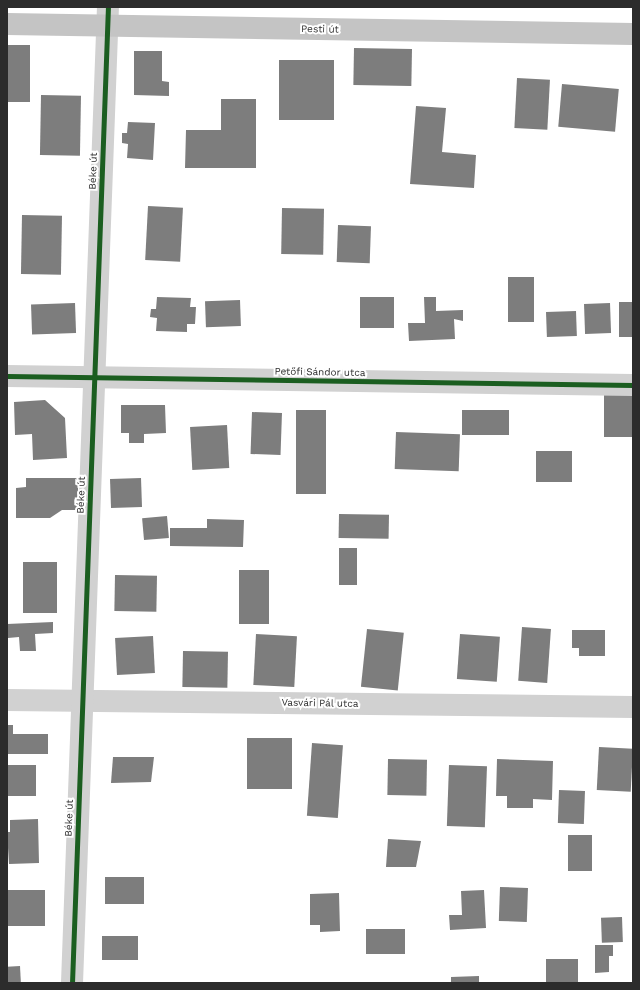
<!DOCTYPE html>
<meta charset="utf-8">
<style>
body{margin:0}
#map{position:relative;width:640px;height:990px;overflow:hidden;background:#fff;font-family:"Work Sans",sans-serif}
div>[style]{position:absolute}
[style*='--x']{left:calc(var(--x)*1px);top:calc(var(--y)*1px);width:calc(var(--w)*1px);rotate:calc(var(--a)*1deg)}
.building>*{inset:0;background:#7d7d7d;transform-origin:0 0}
.minor>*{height:22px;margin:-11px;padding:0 11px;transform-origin:11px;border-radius:11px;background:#d1d1d1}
.major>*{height:22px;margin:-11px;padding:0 11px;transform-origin:11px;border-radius:11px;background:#c4c4c4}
.cycleway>*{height:5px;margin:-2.5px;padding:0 2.5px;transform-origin:2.5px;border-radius:2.5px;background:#1b5e20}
span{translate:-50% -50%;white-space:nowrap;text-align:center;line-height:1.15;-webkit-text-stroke:4px #fff;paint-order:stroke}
.street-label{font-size:10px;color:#2c2c2c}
.frame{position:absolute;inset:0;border:8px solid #2c2c2c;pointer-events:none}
</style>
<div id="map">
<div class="building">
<i style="left:7px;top:45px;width:23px;height:57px"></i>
<i style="left:354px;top:48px;width:58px;height:37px;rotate:1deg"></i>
<i style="clip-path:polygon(134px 51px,162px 51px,162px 81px,169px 82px,169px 96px,134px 95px)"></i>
<i style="left:279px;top:60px;width:55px;height:60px"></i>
<i style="left:517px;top:78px;width:33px;height:50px;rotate:3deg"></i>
<i style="left:562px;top:84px;width:57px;height:43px;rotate:5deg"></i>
<i style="left:41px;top:95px;width:40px;height:60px;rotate:1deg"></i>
<i style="clip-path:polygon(221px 99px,256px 99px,256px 168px,185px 168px,186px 130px,221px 130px)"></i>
<i style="clip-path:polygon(416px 106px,446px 108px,442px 152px,476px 155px,474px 188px,410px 184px)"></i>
<i style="clip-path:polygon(128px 122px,155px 123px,153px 160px,127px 158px,128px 144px,122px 143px,122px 133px,127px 133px)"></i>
<i style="left:148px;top:206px;width:35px;height:54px;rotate:3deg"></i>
<i style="left:282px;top:208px;width:42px;height:46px;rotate:1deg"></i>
<i style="left:22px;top:215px;width:40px;height:59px;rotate:1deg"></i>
<i style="left:338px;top:225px;width:33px;height:37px;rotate:2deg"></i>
<i style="left:508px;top:277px;width:26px;height:45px"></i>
<i style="clip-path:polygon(157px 297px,191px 298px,190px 307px,196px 307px,195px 324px,187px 324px,187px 332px,156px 331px,157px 318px,150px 317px,151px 309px,156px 309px)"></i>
<i style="left:360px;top:297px;width:34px;height:31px"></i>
<i style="clip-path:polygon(424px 297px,436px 297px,436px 311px,463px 310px,463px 321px,454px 319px,455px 339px,409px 341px,408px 323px,425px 323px)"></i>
<i style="left:240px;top:300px;width:26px;height:35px;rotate:88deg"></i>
<i style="left:619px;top:302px;width:14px;height:35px"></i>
<i style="left:75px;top:303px;width:30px;height:44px;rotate:88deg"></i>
<i style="left:610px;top:303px;width:30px;height:26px;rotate:88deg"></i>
<i style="left:576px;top:311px;width:25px;height:30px;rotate:88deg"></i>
<i style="left:604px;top:390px;width:29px;height:47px"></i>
<i style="clip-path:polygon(45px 400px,65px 418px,67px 458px,33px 460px,32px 434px,15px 435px,14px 402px)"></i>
<i style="clip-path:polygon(121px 405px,165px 405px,166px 433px,144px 434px,144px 443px,129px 443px,129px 433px,121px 433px)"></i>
<i style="left:296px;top:410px;width:30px;height:84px"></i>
<i style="left:462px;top:410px;width:47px;height:25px"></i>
<i style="left:252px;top:412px;width:30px;height:42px;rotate:2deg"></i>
<i style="left:227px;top:425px;width:43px;height:37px;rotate:87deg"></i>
<i style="left:396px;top:432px;width:64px;height:37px;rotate:2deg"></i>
<i style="left:536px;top:451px;width:36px;height:31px"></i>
<i style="clip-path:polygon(26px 478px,78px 478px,78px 510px,62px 510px,50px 518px,16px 518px,16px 488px,26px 487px)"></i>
<i style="left:141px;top:478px;width:29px;height:31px;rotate:88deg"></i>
<i style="left:339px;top:514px;width:50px;height:24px;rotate:1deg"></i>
<i style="left:167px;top:516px;width:22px;height:25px;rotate:85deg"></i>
<i style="clip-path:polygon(207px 519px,244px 520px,243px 547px,170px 546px,170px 528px,207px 528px)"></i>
<i style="left:339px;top:548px;width:18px;height:37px"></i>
<i style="left:23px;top:562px;width:34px;height:51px"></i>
<i style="left:239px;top:570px;width:30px;height:54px"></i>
<i style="left:115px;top:575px;width:42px;height:36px;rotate:1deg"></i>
<i style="clip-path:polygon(53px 622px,53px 633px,35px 634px,36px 651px,20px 651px,19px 637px,8px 638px,7px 624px)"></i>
<i style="left:522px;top:627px;width:29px;height:54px;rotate:4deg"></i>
<i style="left:367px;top:629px;width:37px;height:58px;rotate:6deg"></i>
<i style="clip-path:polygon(572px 630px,605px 630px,605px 656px,579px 656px,579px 648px,572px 648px)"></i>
<i style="left:256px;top:634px;width:41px;height:51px;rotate:3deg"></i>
<i style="left:460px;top:634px;width:40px;height:45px;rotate:4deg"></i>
<i style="left:153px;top:636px;width:37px;height:38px;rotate:87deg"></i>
<i style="left:183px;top:651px;width:45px;height:36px;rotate:1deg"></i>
<i style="clip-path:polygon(7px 725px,13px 725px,13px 734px,48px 734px,48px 754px,7px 754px)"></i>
<i style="left:247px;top:738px;width:45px;height:51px"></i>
<i style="left:312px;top:743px;width:31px;height:73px;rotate:4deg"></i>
<i style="left:599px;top:747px;width:34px;height:43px;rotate:3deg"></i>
<i style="clip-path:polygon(113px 757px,154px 757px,151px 782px,111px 783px)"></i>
<i style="left:388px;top:759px;width:39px;height:36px;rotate:1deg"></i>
<i style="clip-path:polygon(497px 759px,553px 761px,552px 800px,533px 799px,533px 808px,507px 808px,507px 796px,496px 796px)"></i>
<i style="left:7px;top:765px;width:29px;height:31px"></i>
<i style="left:449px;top:765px;width:38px;height:61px;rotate:2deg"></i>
<i style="left:559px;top:790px;width:26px;height:33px;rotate:2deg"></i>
<i style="clip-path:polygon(38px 819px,39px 863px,9px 864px,7px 832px,10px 832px,10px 820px)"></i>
<i style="left:568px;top:835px;width:24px;height:36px"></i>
<i style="clip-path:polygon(388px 839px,421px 841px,416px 867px,386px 867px)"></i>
<i style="left:144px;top:877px;width:27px;height:39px;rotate:90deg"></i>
<i style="left:500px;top:887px;width:28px;height:34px;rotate:2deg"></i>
<i style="left:7px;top:890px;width:38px;height:36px"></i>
<i style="clip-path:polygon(484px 890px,486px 928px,450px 930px,449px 915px,462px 915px,461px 891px)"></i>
<i style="clip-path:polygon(339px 893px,340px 931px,320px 932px,320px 925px,310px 925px,310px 894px)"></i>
<i style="left:622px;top:917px;width:25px;height:21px;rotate:88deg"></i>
<i style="left:405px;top:929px;width:25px;height:39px;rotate:90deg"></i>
<i style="left:102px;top:936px;width:36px;height:24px"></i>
<i style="clip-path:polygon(595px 945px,613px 945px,613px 956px,609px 956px,609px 972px,595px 973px)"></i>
<i style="left:546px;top:959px;width:32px;height:24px"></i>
<i style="left:20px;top:966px;width:17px;height:13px;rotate:87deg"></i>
<i style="clip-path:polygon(479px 976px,479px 983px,451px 983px,451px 977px)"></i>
</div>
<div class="minor">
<i style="--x:7;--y:376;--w:626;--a:0.82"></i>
<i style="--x:7;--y:700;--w:626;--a:0.64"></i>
<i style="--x:72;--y:983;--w:977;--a:-87.89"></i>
</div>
<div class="major">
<i style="--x:7;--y:24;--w:626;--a:0.92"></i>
</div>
<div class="cycleway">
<i style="--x:7;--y:376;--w:626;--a:0.82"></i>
<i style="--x:72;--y:983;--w:977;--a:-87.89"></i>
</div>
<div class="street-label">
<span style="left:320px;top:29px;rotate:1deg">Pesti út</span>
<span style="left:93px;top:171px;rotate:-88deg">Béke út</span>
<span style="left:320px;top:372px;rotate:1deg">Petőfi Sándor utca</span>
<span style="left:81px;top:495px;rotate:-88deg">Béke út</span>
<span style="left:320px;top:703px;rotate:1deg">Vasvári Pál utca</span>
<span style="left:69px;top:818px;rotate:-88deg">Béke út</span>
</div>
<div class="frame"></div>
</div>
